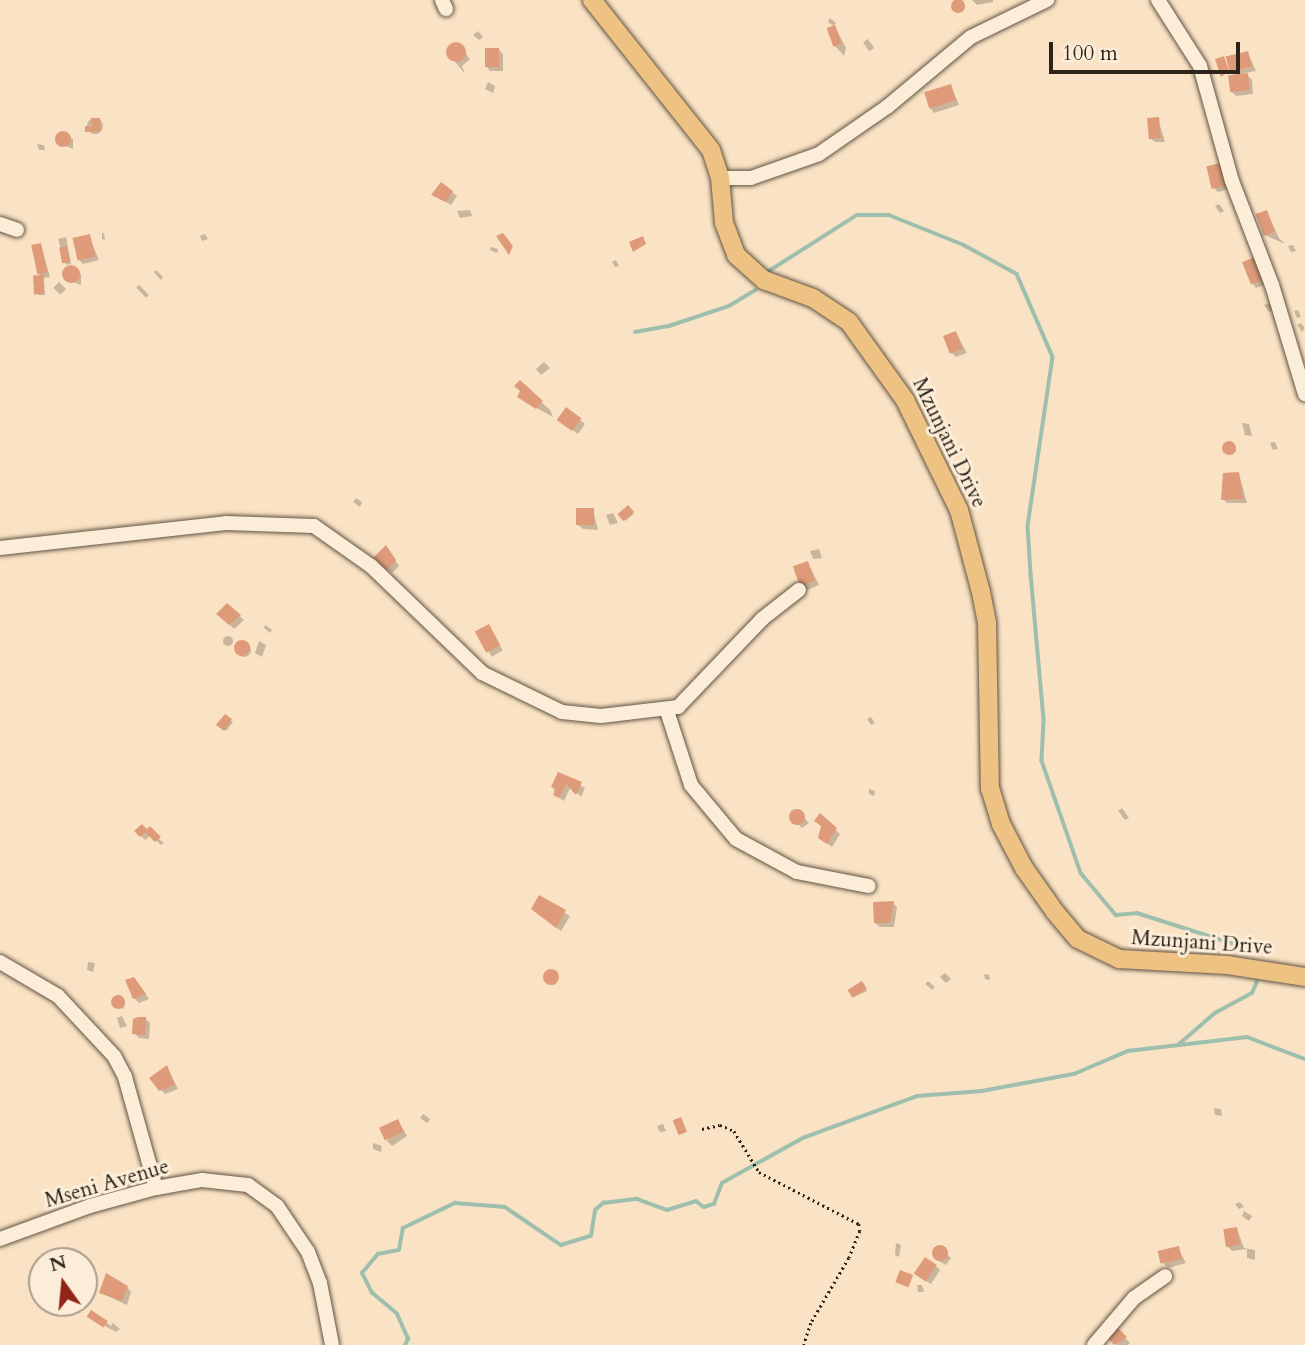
<!DOCTYPE html>
<html>
<head>
<meta charset="utf-8">
<style>
  body { margin:0 }
  #map { position:relative; width:1305px; height:1345px; overflow:hidden; background:#fae3c4; font-family:Cardo,serif }
  div>[style] { position:absolute }
  .shadow>* { inset:0; background:#0003; transform-origin:0 0 }
  .round { border-radius:50% }
  .stream>* { height:3.5px; margin:-1.75px; padding:0 1.75px; transform-origin:1.75px; border-radius:1.75px; background:#9fbfae }
  .building>* { inset:0; background:#df9a79; transform-origin:0 0 }
  .path>* { height:2.5px; margin-top:-1.25px; transform-origin:0; background:repeating-linear-gradient(90deg,#2e2318 0 2px,transparent 0 5.5px) }
  .roads { filter:drop-shadow(0 0 2px #615343) drop-shadow(0 0 2px #615343) }
  .minor>* { height:14px; margin:-7px; padding:0 7px; transform-origin:7px; border-radius:7px; background:#fcedd9 }
  .major>* { height:18px; margin:-9px; padding:0 9px; transform-origin:9px; border-radius:9px; background:#edc282 }
  span { translate:-50% -50%; white-space:nowrap; text-align:center; line-height:1.15; -webkit-text-stroke:6px #fcedd9; paint-order:stroke }
  .street-label { font-size:21px; color:#2e2318 }
  .north { position:absolute; left:28px; top:1247px; width:70px; height:70px; box-sizing:border-box; background:#fcedd9; border:2px solid #aa9c8c; border-radius:50%; rotate:345deg; font-size:19px; font-weight:700; line-height:28px; text-align:center; color:#2e2318 }
  .north::after { content:''; display:block; margin:auto; width:24px; height:32px; background:#8f2418; clip-path:polygon(50% 0,100% 100%,50% 72%,0 100%) }
  .scale { position:absolute; left:1049px; top:42px; width:191px; height:32px; box-sizing:border-box; border:4px solid #2e2318; border-top:0; padding-left:9px; font-size:21px; line-height:24px; white-space:nowrap; color:#2e2318; -webkit-text-stroke:5px #fcedd9; paint-order:stroke }
</style>
</head>
<body>
<div id="map">
  <div class="shadow">
    <i style="clip-path:polygon(972px 0,993px 0,993px 2px,977px 5px)"></i>
    <i style="clip-path:polygon(956px 1px,965px 5px,963px 12px,953px 7px)"></i>
    <i style="clip-path:polygon(830px 18px,836px 23px,834px 26px,828px 22px)"></i>
    <i style="clip-path:polygon(835px 27px,846px 48px,844px 56px,835px 46px)"></i>
    <i style="clip-path:polygon(478px 31px,483px 37px,479px 40px,473px 35px)"></i>
    <i style="left:868px;top:39px;width:11px;height:6px;rotate:56deg"></i>
    <i style="clip-path:polygon(457px 43px,470px 59px,462px 66px,465px 74px,446px 50px)"></i>
    <i style="clip-path:polygon(499px 50px,503px 54px,503px 71px,490px 71px,486px 66px)"></i>
    <i style="clip-path:polygon(1248px 53px,1256px 71px,1245px 73px,1252px 80px,1253px 94px,1236px 96px,1231px 91px,1237px 77px,1231px 71px)"></i>
    <i style="clip-path:polygon(488px 82px,495px 86px,493px 93px,485px 89px)"></i>
    <i style="clip-path:polygon(951px 86px,959px 105px,934px 113px,930px 108px)"></i>
    <i class="round" style="left:87px;top:118px;width:16px;height:16px"></i>
    <i style="clip-path:polygon(1158px 119px,1165px 142px,1155px 142px,1150px 138px)"></i>
    <i style="clip-path:polygon(60px 134px,73px 139px,73px 149px,59px 143px)"></i>
    <i style="clip-path:polygon(37px 144px,44px 145px,45px 150px,39px 150px)"></i>
    <i style="clip-path:polygon(1220px 165px,1229px 189px,1218px 192px,1213px 187px)"></i>
    <i style="clip-path:polygon(452px 192px,457px 196px,451px 205px,433px 195px)"></i>
    <i style="clip-path:polygon(1219px 204px,1224px 211px,1220px 213px,1215px 206px)"></i>
    <i style="clip-path:polygon(457px 211px,470px 210px,472px 216px,460px 218px)"></i>
    <i style="clip-path:polygon(1267px 212px,1279px 238px,1285px 244px,1265px 235px)"></i>
    <i style="clip-path:polygon(102px 232px,104px 234px,105px 240px,102px 239px)"></i>
    <i style="clip-path:polygon(205px 234px,208px 239px,202px 241px,200px 236px)"></i>
    <i style="clip-path:polygon(89px 236px,99px 260px,83px 264px,79px 260px)"></i>
    <i style="clip-path:polygon(66px 237px,71px 264px,66px 265px,58px 239px)"></i>
    <i style="clip-path:polygon(41px 245px,50px 277px,44px 278px,45px 295px,38px 295px)"></i>
    <i style="clip-path:polygon(1293px 245px,1296px 251px,1291px 252px,1288px 246px)"></i>
    <i style="clip-path:polygon(491px 247px,498px 249px,497px 253px,490px 250px)"></i>
    <i style="clip-path:polygon(1255px 259px,1267px 284px,1256px 288px,1252px 283px)"></i>
    <i style="clip-path:polygon(616px 260px,619px 266px,615px 267px,612px 262px)"></i>
    <i style="clip-path:polygon(66px 269px,81px 274px,81px 285px,67px 280px)"></i>
    <i style="clip-path:polygon(156px 270px,163px 277px,161px 280px,154px 272px)"></i>
    <i style="left:59px;top:282px;width:10px;height:8px;rotate:45deg"></i>
    <i style="left:139px;top:285px;width:14px;height:4px;rotate:45deg"></i>
    <i style="clip-path:polygon(1269px 303px,1274px 310px,1269px 312px,1264px 305px)"></i>
    <i style="clip-path:polygon(1298px 310px,1301px 317px,1297px 318px,1294px 311px)"></i>
    <i style="clip-path:polygon(1301px 323px,1305px 328px,1302px 332px,1297px 325px)"></i>
    <i style="clip-path:polygon(956px 333px,967px 353px,956px 357px,952px 353px)"></i>
    <i style="clip-path:polygon(544px 362px,550px 368px,541px 375px,536px 369px)"></i>
    <i style="clip-path:polygon(520px 382px,550px 410px,553px 417px,524px 401px)"></i>
    <i style="clip-path:polygon(567px 409px,585px 424px,578px 434px,564px 424px)"></i>
    <i style="clip-path:polygon(1242px 423px,1249px 424px,1252px 436px,1245px 435px)"></i>
    <i style="clip-path:polygon(1275px 442px,1278px 449px,1273px 450px,1270px 443px)"></i>
    <i style="clip-path:polygon(1229px 444px,1236px 451px,1232px 455px,1225px 449px)"></i>
    <i style="clip-path:polygon(1239px 474px,1247px 503px,1227px 503px,1223px 499px)"></i>
    <i style="clip-path:polygon(356px 498px,362px 502px,360px 507px,353px 502px)"></i>
    <i style="left:628px;top:507px;width:9px;height:11px;rotate:49deg"></i>
    <i style="clip-path:polygon(593px 510px,598px 530px,583px 529px,578px 525px)"></i>
    <i style="clip-path:polygon(613px 513px,618px 523px,610px 525px,606px 515px)"></i>
    <i style="clip-path:polygon(386px 547px,399px 566px,392px 573px,380px 563px)"></i>
    <i style="clip-path:polygon(819px 549px,822px 558px,813px 559px,810px 551px)"></i>
    <i style="clip-path:polygon(808px 563px,819px 585px,807px 590px,802px 585px)"></i>
    <i style="clip-path:polygon(227px 605px,244px 620px,234px 629px,219px 614px)"></i>
    <i style="clip-path:polygon(265px 625px,272px 630px,270px 633px,264px 628px)"></i>
    <i style="left:489px;top:627px;width:27px;height:13px;rotate:59deg"></i>
    <i class="round" style="left:223px;top:636px;width:10px;height:10px"></i>
    <i style="clip-path:polygon(259px 641px,266px 645px,262px 657px,255px 653px)"></i>
    <i class="round" style="left:237px;top:643px;width:14px;height:14px"></i>
    <i style="left:225px;top:716px;width:10px;height:11px;rotate:37deg"></i>
    <i style="clip-path:polygon(871px 717px,875px 723px,871px 725px,867px 719px)"></i>
    <i style="clip-path:polygon(559px 774px,585px 788px,581px 797px,571px 786px,564px 801px,555px 795px,553px 787px)"></i>
    <i style="clip-path:polygon(869px 789px,875px 791px,874px 796px,869px 794px)"></i>
    <i style="clip-path:polygon(1122px 808px,1129px 818px,1125px 820px,1118px 811px)"></i>
    <i style="clip-path:polygon(799px 811px,809px 823px,802px 828px,791px 817px)"></i>
    <i style="clip-path:polygon(820px 815px,840px 834px,832px 847px,825px 842px)"></i>
    <i style="clip-path:polygon(142px 826px,159px 839px,164px 843px,161px 845px,151px 835px,145px 840px,137px 831px)"></i>
    <i style="clip-path:polygon(539px 897px,570px 916px,561px 931px,538px 913px)"></i>
    <i style="clip-path:polygon(893px 903px,897px 907px,894px 927px,880px 927px,875px 923px)"></i>
    <i style="clip-path:polygon(88px 962px,95px 963px,93px 972px,87px 970px)"></i>
    <i style="clip-path:polygon(547px 972px,558px 976px,555px 985px,547px 982px)"></i>
    <i style="clip-path:polygon(945px 973px,951px 979px,946px 983px,940px 977px)"></i>
    <i style="clip-path:polygon(984px 974px,989px 975px,990px 980px,985px 979px)"></i>
    <i style="left:928px;top:981px;width:9px;height:4px;rotate:41deg"></i>
    <i style="clip-path:polygon(138px 983px,149px 999px,139px 1003px,134px 998px)"></i>
    <i style="clip-path:polygon(864px 984px,867px 991px,854px 997px,853px 995px)"></i>
    <i style="clip-path:polygon(114px 998px,125px 1001px,124px 1009px,114px 1006px)"></i>
    <i style="clip-path:polygon(122px 1016px,127px 1026px,120px 1028px,117px 1018px)"></i>
    <i style="clip-path:polygon(146px 1019px,150px 1023px,149px 1039px,139px 1038px,134px 1033px)"></i>
    <i style="clip-path:polygon(167px 1067px,178px 1089px,165px 1094px,151px 1078px)"></i>
    <i style="clip-path:polygon(1214px 1108px,1221px 1109px,1222px 1116px,1215px 1115px)"></i>
    <i style="left:423px;top:1114px;width:9px;height:5px;rotate:36deg"></i>
    <i style="clip-path:polygon(398px 1121px,407px 1136px,392px 1146px,387px 1141px)"></i>
    <i style="clip-path:polygon(663px 1124px,666px 1131px,660px 1132px,657px 1126px)"></i>
    <i style="clip-path:polygon(373px 1143px,382px 1146px,381px 1152px,373px 1149px)"></i>
    <i style="clip-path:polygon(1240px 1202px,1244px 1207px,1239px 1209px,1235px 1204px)"></i>
    <i style="clip-path:polygon(1244px 1211px,1252px 1216px,1249px 1221px,1242px 1216px)"></i>
    <i style="clip-path:polygon(1237px 1229px,1244px 1248px,1255px 1250px,1255px 1260px,1247px 1258px,1247px 1249px,1232px 1251px,1228px 1247px)"></i>
    <i style="clip-path:polygon(896px 1243px,901px 1245px,899px 1257px,895px 1255px)"></i>
    <i style="clip-path:polygon(941px 1248px,951px 1258px,946px 1265px,935px 1259px)"></i>
    <i style="clip-path:polygon(1178px 1248px,1186px 1263px,1168px 1268px,1163px 1263px)"></i>
    <i style="clip-path:polygon(936px 1266px,940px 1270px,931px 1284px,921px 1278px)"></i>
    <i style="clip-path:polygon(917px 1285px,922px 1285px,924px 1292px,918px 1292px)"></i>
    <i style="clip-path:polygon(127px 1287px,131px 1292px,127px 1305px,101px 1293px)"></i>
    <i style="clip-path:polygon(91px 1312px,111px 1326px,113px 1323px,120px 1329px,116px 1332px,90px 1318px)"></i>
    <i style="clip-path:polygon(1118px 1330px,1130px 1343px,1128px 1345px,1117px 1345px,1110px 1338px)"></i>
  </div>
  <div class="stream">
    <i style="left:769px;top:271px;width:104px;rotate:-32.5deg"></i>
    <i style="left:857px;top:215px;width:32px"></i>
    <i style="left:889px;top:215px;width:81px;rotate:21.8deg"></i>
    <i style="left:964px;top:245px;width:60px;rotate:28.7deg"></i>
    <i style="left:1017px;top:274px;width:90px;rotate:66.6deg"></i>
    <i style="left:1053px;top:357px;width:171px;rotate:98.4deg"></i>
    <i style="left:1028px;top:526px;width:48px;rotate:86.4deg"></i>
    <i style="left:1031px;top:574px;width:147px;rotate:84.9deg"></i>
    <i style="left:1044px;top:720px;width:41px;rotate:92.8deg"></i>
    <i style="left:1042px;top:761px;width:119px;rotate:70.8deg"></i>
    <i style="left:1081px;top:873px;width:55px;rotate:50.2deg"></i>
    <i style="left:1116px;top:915px;width:21px;rotate:-5deg"></i>
    <i style="left:1137px;top:913px;width:125px;rotate:17.7deg"></i>
    <i style="left:635px;top:332px;width:35px;rotate:-10deg"></i>
    <i style="left:669px;top:326px;width:63px;rotate:-18.4deg"></i>
    <i style="left:729px;top:306px;width:31px;rotate:-31deg"></i>
    <i style="left:1178px;top:1045px;width:49px;rotate:-40.9deg"></i>
    <i style="left:1215px;top:1013px;width:42px;rotate:-28.4deg"></i>
    <i style="left:1252px;top:993px;width:12px;rotate:-66deg"></i>
    <i style="left:405px;top:1345px;width:7px;rotate:-63deg"></i>
    <i style="left:408px;top:1339px;width:27px;rotate:-114deg"></i>
    <i style="left:397px;top:1314px;width:33px;rotate:-140deg"></i>
    <i style="left:372px;top:1293px;width:22px;rotate:-117deg"></i>
    <i style="left:362px;top:1273px;width:25px;rotate:-50deg"></i>
    <i style="left:378px;top:1254px;width:21px;rotate:-11deg"></i>
    <i style="left:399px;top:1250px;width:22px;rotate:-80deg"></i>
    <i style="left:403px;top:1228px;width:58px;rotate:-25.7deg"></i>
    <i style="left:455px;top:1203px;width:50px;rotate:4.6deg"></i>
    <i style="left:505px;top:1207px;width:68px;rotate:34.2deg"></i>
    <i style="left:561px;top:1245px;width:31px;rotate:-17deg"></i>
    <i style="left:591px;top:1236px;width:26px;rotate:-81deg"></i>
    <i style="left:595px;top:1210px;width:11px;rotate:-41deg"></i>
    <i style="left:603px;top:1203px;width:34px;rotate:-7deg"></i>
    <i style="left:637px;top:1199px;width:32px;rotate:20deg"></i>
    <i style="left:667px;top:1210px;width:30px;rotate:-17deg"></i>
    <i style="left:696px;top:1201px;width:10px;rotate:37deg"></i>
    <i style="left:704px;top:1207px;width:10px;rotate:-17deg"></i>
    <i style="left:714px;top:1204px;width:22px;rotate:-69deg"></i>
    <i style="left:722px;top:1183px;width:93px;rotate:-29.1deg"></i>
    <i style="left:803px;top:1138px;width:121px;rotate:-20.2deg"></i>
    <i style="left:917px;top:1096px;width:65px;rotate:-4.4deg"></i>
    <i style="left:982px;top:1091px;width:94px;rotate:-10.5deg"></i>
    <i style="left:1074px;top:1074px;width:59px;rotate:-23.1deg"></i>
    <i style="left:1128px;top:1051px;width:120px;rotate:-6.7deg"></i>
    <i style="left:1247px;top:1037px;width:62px;rotate:20.8deg"></i>
  </div>
  <div class="building">
    <i class="round" style="left:951px;top:-1px;width:14px;height:14px"></i>
    <i style="left:835px;top:25px;width:20px;height:9px;rotate:70deg"></i>
    <i class="round" style="left:446px;top:42px;width:20px;height:20px"></i>
    <i style="left:485px;top:48px;width:14px;height:19px"></i>
    <i style="left:1248px;top:51px;width:16px;height:23px;rotate:76deg"></i>
    <i style="clip-path:polygon(1224px 56px,1229px 71px,1221px 77px,1215px 59px)"></i>
    <i style="left:1248px;top:73px;width:17px;height:20px;rotate:83deg"></i>
    <i style="left:951px;top:84px;width:17px;height:28px;rotate:73deg"></i>
    <i style="left:1159px;top:117px;width:21px;height:12px;rotate:85deg"></i>
    <i style="clip-path:polygon(91px 118px,100px 118px,101px 131px,85px 132px,85px 126px,92px 127px)"></i>
    <i class="round" style="left:55px;top:131px;width:16px;height:16px"></i>
    <i style="left:1221px;top:163px;width:23px;height:15px;rotate:77deg"></i>
    <i style="clip-path:polygon(441px 182px,453px 191px,446px 202px,431px 195px)"></i>
    <i style="left:1267px;top:210px;width:23px;height:12px;rotate:70deg"></i>
    <i style="clip-path:polygon(503px 233px,513px 246px,509px 255px,496px 236px)"></i>
    <i style="left:90px;top:234px;width:23px;height:18px;rotate:77deg"></i>
    <i style="clip-path:polygon(643px 236px,646px 244px,633px 252px,629px 242px)"></i>
    <i style="left:41px;top:243px;width:30px;height:10px;rotate:78deg"></i>
    <i style="left:67px;top:246px;width:16px;height:8px;rotate:79deg"></i>
    <i style="left:1255px;top:257px;width:24px;height:14px;rotate:68deg"></i>
    <i class="round" style="left:62px;top:265px;width:18px;height:18px"></i>
    <i style="left:43px;top:275px;width:19px;height:10px;rotate:87deg"></i>
    <i style="left:956px;top:331px;width:19px;height:14px;rotate:69deg"></i>
    <i style="clip-path:polygon(520px 380px,543px 401px,536px 409px,517px 397px,520px 391px,514px 386px)"></i>
    <i style="left:566px;top:407px;width:19px;height:16px;rotate:36deg"></i>
    <i class="round" style="left:1222px;top:441px;width:14px;height:14px"></i>
    <i style="clip-path:polygon(1239px 472px,1243px 499px,1221px 500px,1223px 473px)"></i>
    <i style="left:628px;top:505px;width:9px;height:14px;rotate:49deg"></i>
    <i style="left:576px;top:508px;width:18px;height:17px"></i>
    <i style="clip-path:polygon(386px 545px,396px 560px,387px 570px,373px 558px)"></i>
    <i style="left:808px;top:561px;width:21px;height:16px;rotate:71deg"></i>
    <i style="clip-path:polygon(227px 603px,241px 615px,229px 625px,216px 614px)"></i>
    <i style="left:489px;top:624px;width:24px;height:16px;rotate:62deg"></i>
    <i class="round" style="left:234px;top:640px;width:16px;height:16px"></i>
    <i style="clip-path:polygon(225px 714px,232px 719px,224px 731px,216px 725px)"></i>
    <i style="clip-path:polygon(558px 772px,582px 782px,576px 795px,566px 784px,559px 798px,553px 795px,556px 789px,551px 787px)"></i>
    <i class="round" style="left:789px;top:809px;width:16px;height:16px"></i>
    <i style="clip-path:polygon(820px 813px,837px 828px,827px 844px,818px 838px,821px 826px,814px 821px)"></i>
    <i style="clip-path:polygon(142px 824px,147px 829px,150px 826px,161px 837px,155px 842px,145px 832px,140px 837px,134px 831px)"></i>
    <i style="clip-path:polygon(539px 895px,566px 910px,556px 928px,531px 909px)"></i>
    <i style="clip-path:polygon(894px 901px,890px 923px,874px 923px,873px 902px)"></i>
    <i class="round" style="left:543px;top:969px;width:16px;height:16px"></i>
    <i style="clip-path:polygon(134px 977px,146px 994px,133px 999px,125px 980px)"></i>
    <i style="left:862px;top:981px;width:9px;height:17px;rotate:58deg"></i>
    <i class="round" style="left:111px;top:995px;width:14px;height:14px"></i>
    <i style="clip-path:polygon(138px 1017px,146px 1017px,145px 1035px,132px 1034px,133px 1019px)"></i>
    <i style="clip-path:polygon(167px 1065px,175px 1085px,159px 1091px,149px 1078px)"></i>
    <i style="left:681px;top:1117px;width:16px;height:9px;rotate:68deg"></i>
    <i style="left:398px;top:1119px;width:14px;height:21px;rotate:65deg"></i>
    <i style="left:1237px;top:1227px;width:18px;height:14px;rotate:81deg"></i>
    <i class="round" style="left:932px;top:1245px;width:16px;height:16px"></i>
    <i style="left:1179px;top:1246px;width:13px;height:22px;rotate:77deg"></i>
    <i style="left:925px;top:1257px;width:14px;height:20px;rotate:34deg"></i>
    <i style="left:900px;top:1270px;width:14px;height:13px;rotate:21deg"></i>
    <i style="clip-path:polygon(106px 1273px,128px 1286px,122px 1301px,99px 1293px)"></i>
    <i style="left:91px;top:1310px;width:20px;height:8px;rotate:33deg"></i>
    <i style="clip-path:polygon(1118px 1328px,1127px 1337px,1114px 1345px,1108px 1338px)"></i>
  </div>
  <div class="path">
    <i style="left:702px;top:1129px;width:18px;rotate:-13deg"></i>
    <i style="left:720px;top:1125px;width:15px;rotate:23deg"></i>
    <i style="left:734px;top:1131px;width:48px;rotate:58.6deg"></i>
    <i style="left:759px;top:1172px;width:113px;rotate:27.5deg"></i>
    <i style="left:859px;top:1224px;width:7px;rotate:82deg"></i>
    <i style="left:860px;top:1231px;width:29px;rotate:112deg"></i>
    <i style="left:849px;top:1258px;width:75px;rotate:120.3deg"></i>
    <i style="left:811px;top:1323px;width:23px;rotate:108deg"></i>
  </div>
  <div class="roads">
    <div class="minor">
      <i style="left:442px;top:0;width:10px;rotate:66deg"></i>
      <i style="left:1158px;top:0;width:78px;rotate:57.5deg"></i>
      <i style="left:1200px;top:66px;width:119px;rotate:74.5deg"></i>
      <i style="left:1232px;top:181px;width:111px;rotate:69deg"></i>
      <i style="left:1272px;top:285px;width:114px;rotate:73.2deg"></i>
      <i style="left:720px;top:178px;width:31px"></i>
      <i style="left:751px;top:178px;width:72px;rotate:-19.4deg"></i>
      <i style="left:819px;top:154px;width:83px;rotate:-34.7deg"></i>
      <i style="left:887px;top:107px;width:109px;rotate:-39.8deg"></i>
      <i style="left:971px;top:37px;width:85px;rotate:-26deg"></i>
      <i style="left:0;top:224px;width:18px;rotate:19deg"></i>
      <i style="left:0;top:548px;width:227px;rotate:-6.3deg"></i>
      <i style="left:226px;top:523px;width:88px;rotate:2deg"></i>
      <i style="left:314px;top:526px;width:70px;rotate:35.1deg"></i>
      <i style="left:371px;top:566px;width:154px;rotate:43.9deg"></i>
      <i style="left:482px;top:673px;width:89px;rotate:26deg"></i>
      <i style="left:562px;top:712px;width:39px;rotate:6deg"></i>
      <i style="left:601px;top:716px;width:78px;rotate:-6.7deg"></i>
      <i style="left:678px;top:707px;width:122px;rotate:-46.3deg"></i>
      <i style="left:762px;top:619px;width:47px;rotate:-38.1deg"></i>
      <i style="left:667px;top:711px;width:78px;rotate:72deg"></i>
      <i style="left:691px;top:785px;width:70px;rotate:50.2deg"></i>
      <i style="left:736px;top:839px;width:69px;rotate:28.4deg"></i>
      <i style="left:797px;top:872px;width:73px;rotate:11deg"></i>
      <i style="left:0;top:962px;width:67px;rotate:30.4deg"></i>
      <i style="left:58px;top:996px;width:82px;rotate:47deg"></i>
      <i style="left:114px;top:1056px;width:24px;rotate:62deg"></i>
      <i style="left:125px;top:1077px;width:115px;rotate:74.4deg"></i>
      <i style="left:0;top:1239px;width:96px;rotate:-20.1deg"></i>
      <i style="left:90px;top:1206px;width:68px;rotate:-15.3deg"></i>
      <i style="left:156px;top:1188px;width:47px;rotate:-9.9deg"></i>
      <i style="left:202px;top:1180px;width:46px;rotate:6.2deg"></i>
      <i style="left:248px;top:1185px;width:36px;rotate:36deg"></i>
      <i style="left:277px;top:1206px;width:55px;rotate:56deg"></i>
      <i style="left:308px;top:1252px;width:33px;rotate:69deg"></i>
      <i style="left:320px;top:1283px;width:63px;rotate:79deg"></i>
      <i style="left:1094px;top:1345px;width:62px;rotate:-49.6deg"></i>
      <i style="left:1134px;top:1298px;width:38px;rotate:-35deg"></i>
    </div>
    <div class="major">
      <i style="left:592px;top:0;width:191px;rotate:51.6deg"></i>
      <i style="left:711px;top:150px;width:29px;rotate:72deg"></i>
      <i style="left:720px;top:178px;width:45px;rotate:84.9deg"></i>
      <i style="left:724px;top:223px;width:34px;rotate:69deg"></i>
      <i style="left:736px;top:255px;width:38px;rotate:42deg"></i>
      <i style="left:764px;top:280px;width:52px;rotate:20.2deg"></i>
      <i style="left:813px;top:298px;width:43px;rotate:33.7deg"></i>
      <i style="left:849px;top:322px;width:96px;rotate:54.3deg"></i>
      <i style="left:905px;top:400px;width:123px;rotate:63.9deg"></i>
      <i style="left:959px;top:510px;width:85px;rotate:75deg"></i>
      <i style="left:981px;top:592px;width:31px;rotate:79deg"></i>
      <i style="left:987px;top:622px;width:166px;rotate:89deg"></i>
      <i style="left:990px;top:788px;width:38px;rotate:73deg"></i>
      <i style="left:1001px;top:824px;width:50px;rotate:62.4deg"></i>
      <i style="left:1024px;top:868px;width:54px;rotate:54.8deg"></i>
      <i style="left:1055px;top:912px;width:35px;rotate:50deg"></i>
      <i style="left:1078px;top:939px;width:46px;rotate:26deg"></i>
      <i style="left:1119px;top:959px;width:108px;rotate:3.2deg"></i>
      <i style="left:1227px;top:965px;width:79px;rotate:8.7deg"></i>
    </div>
  </div>
  <div class="street-label">
    <span style="left:949px;top:443px;rotate:64deg">Mzunjani Drive</span>
    <span style="left:1202px;top:943px;rotate:4deg">Mzunjani Drive</span>
    <span style="left:107px;top:1184px;rotate:-16deg">Mseni Avenue</span>
  </div>
  <div class="north">N</div>
  <div class="scale">100 m</div>
</div>
</body>
</html>
